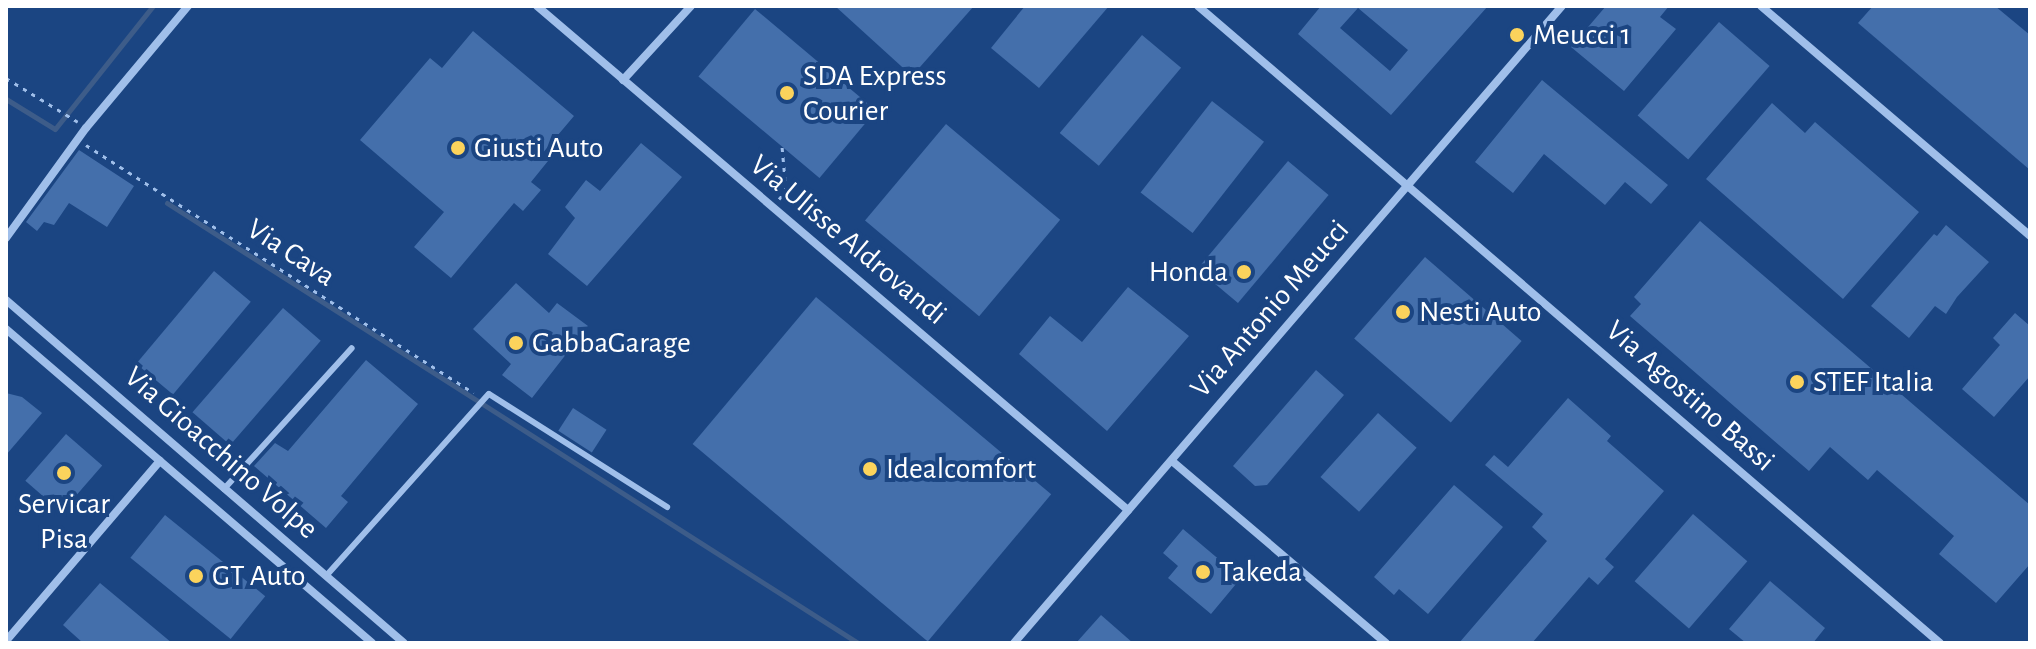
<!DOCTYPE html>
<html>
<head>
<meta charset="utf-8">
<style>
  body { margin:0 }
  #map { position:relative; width:2036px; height:649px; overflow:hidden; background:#1b4582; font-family:"Alegreya Sans",sans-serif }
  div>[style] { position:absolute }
  .stream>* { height:5px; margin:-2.5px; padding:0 2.5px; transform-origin:2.5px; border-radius:2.5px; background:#3d5c89 }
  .building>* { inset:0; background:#446fab; transform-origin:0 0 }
  .path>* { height:3px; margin-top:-1.5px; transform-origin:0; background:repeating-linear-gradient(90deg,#a0bfea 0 4px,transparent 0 10px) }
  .lane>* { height:6px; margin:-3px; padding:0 3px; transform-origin:3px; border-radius:3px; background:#a0bfea }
  .street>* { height:8px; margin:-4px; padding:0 4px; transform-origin:4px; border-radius:4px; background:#a0bfea }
  .dots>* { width:22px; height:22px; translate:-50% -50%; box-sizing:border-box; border:4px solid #1b4582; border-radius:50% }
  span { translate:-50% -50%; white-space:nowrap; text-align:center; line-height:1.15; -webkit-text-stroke:8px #1b4582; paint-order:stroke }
  .poi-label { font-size:30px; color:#fff }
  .left { translate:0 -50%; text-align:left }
  .right { translate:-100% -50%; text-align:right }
  .street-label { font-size:30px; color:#fff }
  .frame { position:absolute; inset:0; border:8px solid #fff; pointer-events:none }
</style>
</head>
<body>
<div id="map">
  <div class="stream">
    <i style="left:6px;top:99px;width:57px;rotate:31.5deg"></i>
    <i style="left:55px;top:129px;width:157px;rotate:-51.5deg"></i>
    <i style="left:167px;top:203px;width:819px;rotate:32.49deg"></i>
  </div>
  <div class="building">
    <i style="clip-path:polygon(835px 6px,974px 6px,912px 76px)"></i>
    <i style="clip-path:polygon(1025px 6px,1109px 6px,1039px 88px,991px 48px)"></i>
    <i style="clip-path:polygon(evenodd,1321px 6px,1488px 6px,1391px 115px,1298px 34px,1321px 6px,1358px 8px,1408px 50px,1390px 71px,1340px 28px,1358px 8px)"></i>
    <i style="clip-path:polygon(1606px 6px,1669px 6px,1660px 17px,1676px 29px,1624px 91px,1571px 47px)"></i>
    <i style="clip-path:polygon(1873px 6px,1995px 6px,2030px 35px,2030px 170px,1858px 23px)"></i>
    <i style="left:755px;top:9px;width:158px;height:88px;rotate:40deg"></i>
    <i style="left:1719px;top:22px;width:67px;height:124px;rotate:41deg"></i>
    <i style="clip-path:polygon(473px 31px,574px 116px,541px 155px,548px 161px,531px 182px,541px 190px,523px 211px,514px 203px,451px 278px,414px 247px,444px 212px,360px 140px,430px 58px,442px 68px)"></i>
    <i style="left:1142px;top:35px;width:51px;height:128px;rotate:40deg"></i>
    <i style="clip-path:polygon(1542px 80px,1668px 185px,1651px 204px,1625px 182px,1605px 205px,1544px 154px,1513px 193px,1475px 162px)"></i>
    <i style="left:1212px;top:101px;width:66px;height:116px;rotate:38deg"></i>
    <i style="clip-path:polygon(1772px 103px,1805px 133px,1815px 122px,1919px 212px,1843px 299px,1706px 179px)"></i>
    <i style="left:946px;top:124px;width:149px;height:126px;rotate:40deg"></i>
    <i style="clip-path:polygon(641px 143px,682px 177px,587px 286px,548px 254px,575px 218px,565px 207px,586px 180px,600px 191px)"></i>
    <i style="clip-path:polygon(79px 150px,134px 186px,107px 227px,69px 203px,54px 225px,44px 222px,37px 231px,26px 222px)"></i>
    <i style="left:1288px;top:161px;width:53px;height:141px;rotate:40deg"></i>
    <i style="clip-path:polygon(1700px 221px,2030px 505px,2030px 564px,1996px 603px,1939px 554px,1954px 536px,1877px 470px,1868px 480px,1830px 447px,1809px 471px,1630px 316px,1641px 304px,1634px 297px)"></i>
    <i style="clip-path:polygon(1946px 225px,1989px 262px,1957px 297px,1946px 314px,1935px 306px,1909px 338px,1871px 306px,1934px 234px,1937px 236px)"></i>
    <i style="left:1425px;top:257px;width:128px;height:108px;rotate:41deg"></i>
    <i style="left:214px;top:271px;width:48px;height:121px;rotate:40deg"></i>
    <i style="clip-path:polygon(516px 283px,549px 313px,557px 303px,588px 326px,532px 398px,502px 375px,511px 364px,473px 329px)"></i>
    <i style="clip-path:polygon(1128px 287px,1189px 336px,1107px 431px,1019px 354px,1050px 316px,1082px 342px)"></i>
    <i style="left:816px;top:297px;width:307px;height:192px;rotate:40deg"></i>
    <i style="left:283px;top:308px;width:50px;height:138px;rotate:41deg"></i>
    <i style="clip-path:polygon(2015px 313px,2030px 326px,2030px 376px,1994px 417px,1962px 389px,2000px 345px,1993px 338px)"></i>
    <i style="clip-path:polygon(366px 360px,418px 404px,341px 496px,348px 502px,326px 528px,254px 466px,275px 443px,288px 451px)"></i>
    <i style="clip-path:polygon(1316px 370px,1344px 395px,1267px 485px,1255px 486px,1233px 466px)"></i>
    <i style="clip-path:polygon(6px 393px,22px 397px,42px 413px,6px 455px)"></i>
    <i style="clip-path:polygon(1568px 398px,1611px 436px,1607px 441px,1664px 491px,1605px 559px,1614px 567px,1598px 585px,1589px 577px,1532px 643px,1459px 643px,1547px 541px,1532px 527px,1543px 514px,1485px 465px,1494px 455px,1508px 467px)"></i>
    <i style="left:573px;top:408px;width:40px;height:27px;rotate:33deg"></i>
    <i style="left:1378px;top:413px;width:52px;height:86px;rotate:42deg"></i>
    <i style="left:66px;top:434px;width:48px;height:62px;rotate:41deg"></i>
    <i style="clip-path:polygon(1454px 485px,1503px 527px,1428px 614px,1399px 589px,1394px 595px,1374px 577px)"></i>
    <i style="left:1693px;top:514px;width:72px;height:89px;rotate:41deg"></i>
    <i style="left:165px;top:515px;width:129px;height:55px;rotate:39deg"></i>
    <i style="clip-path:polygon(1183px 529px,1241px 578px,1211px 614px,1168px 578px,1178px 566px,1163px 553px)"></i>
    <i style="clip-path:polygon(1770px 581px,1825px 628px,1813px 643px,1746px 643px,1729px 629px)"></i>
    <i style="clip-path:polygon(100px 583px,172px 643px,83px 643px,63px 625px)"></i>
    <i style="clip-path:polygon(1101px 615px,1133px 643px,1076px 643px)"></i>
  </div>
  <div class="path">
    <i style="left:6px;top:78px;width:84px;rotate:31.4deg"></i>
    <i style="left:86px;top:145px;width:460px;rotate:32.6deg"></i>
    <i style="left:779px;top:199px;width:11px;rotate:-49deg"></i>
    <i style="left:786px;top:191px;width:45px;rotate:-95.1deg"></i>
  </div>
  <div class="lane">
    <i style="left:224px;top:489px;width:190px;rotate:-47.8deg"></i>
    <i style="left:326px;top:576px;width:244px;rotate:-48.2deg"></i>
    <i style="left:489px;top:394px;width:211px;rotate:32.4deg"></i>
  </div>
  <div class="street">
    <i style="left:537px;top:6px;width:777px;rotate:40.46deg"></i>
    <i style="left:1198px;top:6px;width:978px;rotate:40.65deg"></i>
    <i style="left:1761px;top:6px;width:354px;rotate:40.5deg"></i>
    <i style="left:623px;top:80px;width:100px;rotate:-47.4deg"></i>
    <i style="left:6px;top:238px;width:136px;rotate:-54deg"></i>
    <i style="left:86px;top:128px;width:159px;rotate:-50.1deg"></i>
    <i style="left:6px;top:300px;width:525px;rotate:40.76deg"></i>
    <i style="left:6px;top:329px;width:482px;rotate:40.6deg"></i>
    <i style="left:1172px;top:461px;width:281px;rotate:40.4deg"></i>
    <i style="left:6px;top:641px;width:237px;rotate:-49.5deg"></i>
    <i style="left:1014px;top:643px;width:840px;rotate:-49.3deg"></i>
  </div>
  <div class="dots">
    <i style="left:1517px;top:35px;background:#fbd35c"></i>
    <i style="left:787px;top:93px;background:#fbd35c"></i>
    <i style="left:458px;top:148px;background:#fbd35c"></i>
    <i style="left:1244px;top:272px;background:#fbd35c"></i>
    <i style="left:1403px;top:312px;background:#fbd35c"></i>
    <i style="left:516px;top:343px;background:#fbd35c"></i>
    <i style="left:1797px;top:382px;background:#fbd35c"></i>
    <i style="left:870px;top:469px;background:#fbd35c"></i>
    <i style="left:64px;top:473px;background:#fbd35c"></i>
    <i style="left:1203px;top:572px;background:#fbd35c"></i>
    <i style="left:196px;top:576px;background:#fbd35c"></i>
  </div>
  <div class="poi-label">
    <span class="left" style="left:1533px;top:35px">Meucci 1</span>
    <span class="left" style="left:803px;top:93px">SDA Express<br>Courier</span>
    <span class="left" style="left:474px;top:148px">Giusti Auto</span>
    <span class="right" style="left:1228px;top:272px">Honda</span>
    <span class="left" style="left:1419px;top:312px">Nesti Auto</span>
    <span class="left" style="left:532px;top:343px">GabbaGarage</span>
    <span class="left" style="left:1813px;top:382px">STEF Italia</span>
    <span class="left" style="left:886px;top:469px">Idealcomfort</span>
    <span style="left:64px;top:521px">Servicar<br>Pisa</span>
    <span class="left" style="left:1219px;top:572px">Takeda</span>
    <span class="left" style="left:212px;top:576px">GT Auto</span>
  </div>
  <div class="street-label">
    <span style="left:848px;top:240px;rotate:40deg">Via Ulisse Aldrovandi</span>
    <span style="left:291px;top:253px;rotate:33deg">Via Cava</span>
    <span style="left:1270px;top:309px;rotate:-49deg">Via Antonio Meucci</span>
    <span style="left:1690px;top:396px;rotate:41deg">Via Agostino Bassi</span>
    <span style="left:221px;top:453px;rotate:41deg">Via Gioacchino Volpe</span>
  </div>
  <div class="frame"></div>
</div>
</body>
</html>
